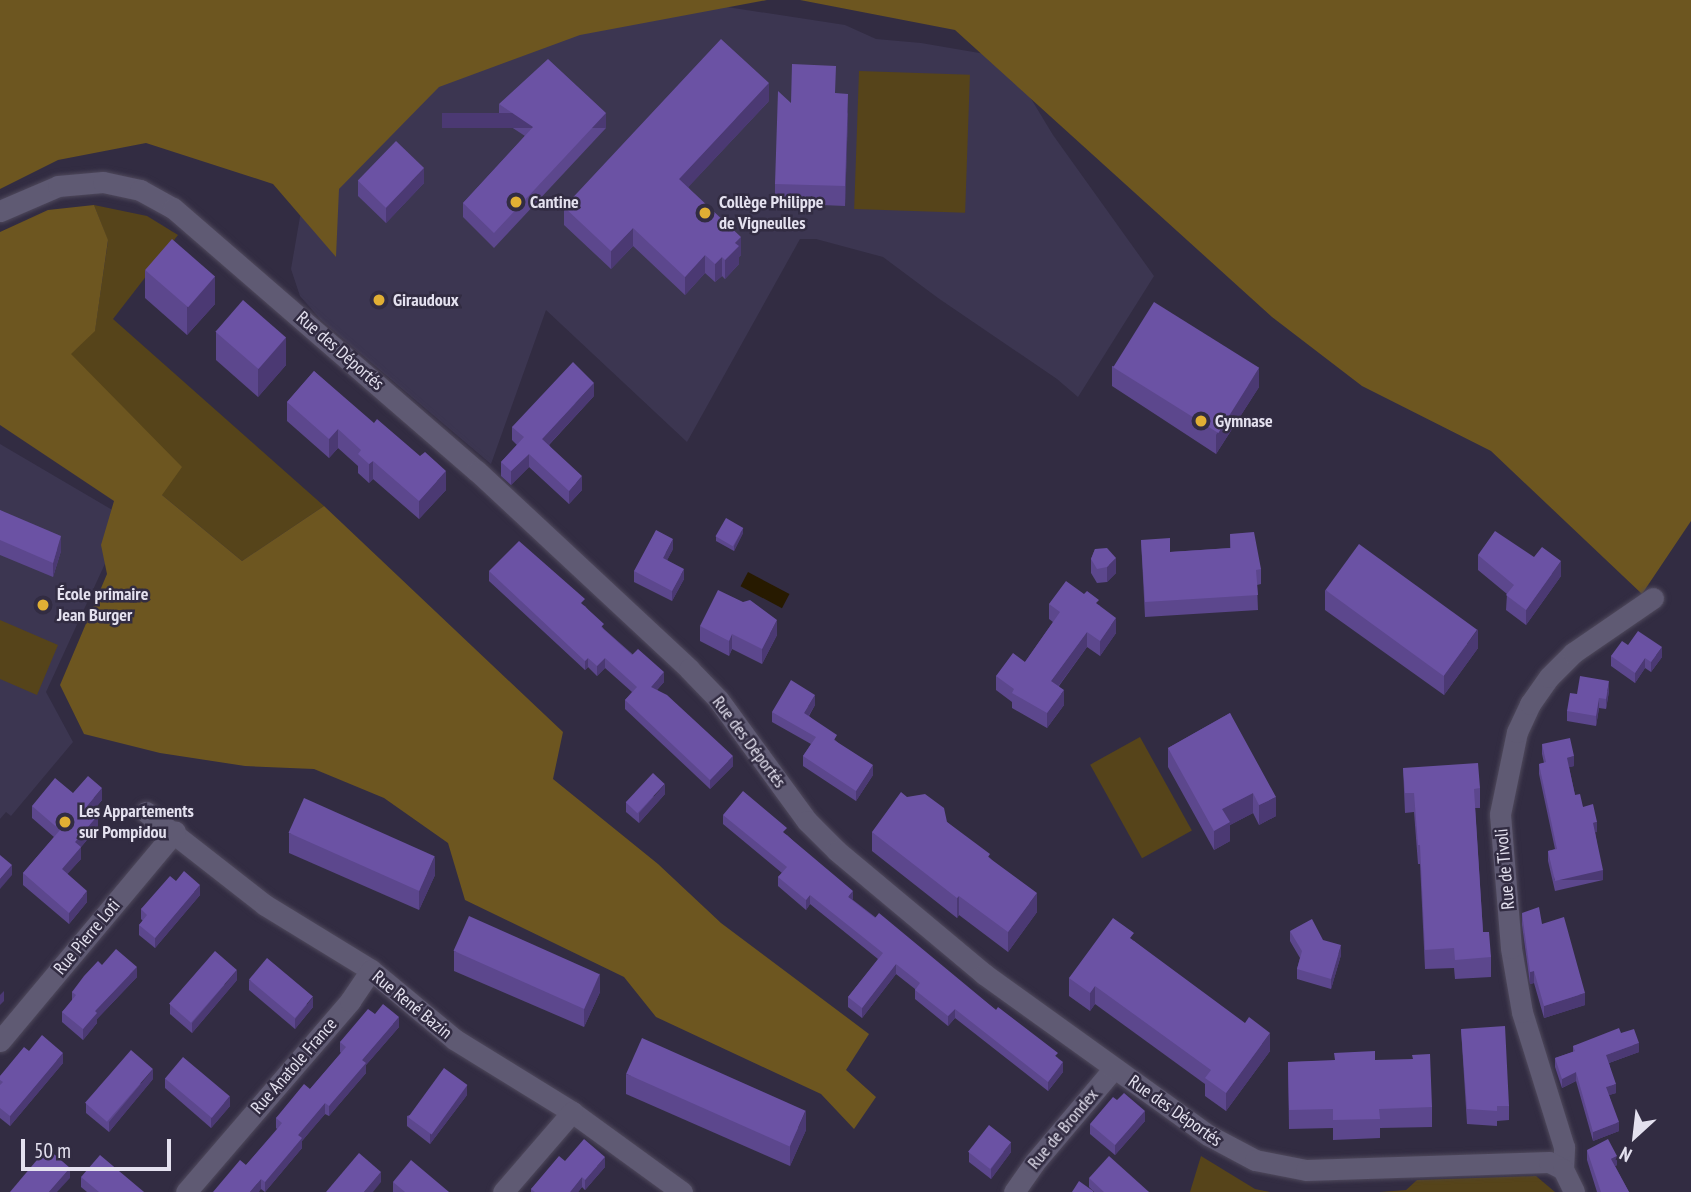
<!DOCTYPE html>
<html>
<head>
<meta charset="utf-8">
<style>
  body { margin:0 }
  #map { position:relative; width:1691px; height:1192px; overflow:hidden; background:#322c42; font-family:"PT Sans Narrow",sans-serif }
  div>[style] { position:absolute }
  .built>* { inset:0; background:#3c3651 }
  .green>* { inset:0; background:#56441a; transform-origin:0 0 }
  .forest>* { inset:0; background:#6d5620 }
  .water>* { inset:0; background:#271a00; transform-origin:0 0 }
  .roads { filter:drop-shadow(0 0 2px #4f495c) drop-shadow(0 0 2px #4f495c) }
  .minor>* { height:21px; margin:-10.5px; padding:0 10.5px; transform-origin:10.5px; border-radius:10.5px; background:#5f5a73 }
  .tertiary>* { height:21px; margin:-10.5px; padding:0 10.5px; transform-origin:10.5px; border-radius:10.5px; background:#5f5a73 }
  .wall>* { inset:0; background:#5c478d }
  .shaded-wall>* { inset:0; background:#4b3973; transform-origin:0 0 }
  .building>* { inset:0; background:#6b52a4; transform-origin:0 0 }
  .dots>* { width:19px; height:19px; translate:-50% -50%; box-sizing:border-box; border:4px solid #322c42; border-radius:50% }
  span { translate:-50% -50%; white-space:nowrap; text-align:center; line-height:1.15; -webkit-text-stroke:5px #322c42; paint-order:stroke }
  .poi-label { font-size:18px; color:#e4e1ef; font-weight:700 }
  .left { translate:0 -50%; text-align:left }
  .street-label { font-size:18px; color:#e4e1ef }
  .north { position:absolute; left:1600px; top:1101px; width:70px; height:70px; -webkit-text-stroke:5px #322c42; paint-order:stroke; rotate:207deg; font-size:19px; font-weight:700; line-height:28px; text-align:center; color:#e4e1ef }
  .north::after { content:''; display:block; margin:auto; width:24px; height:32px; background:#e4e1ef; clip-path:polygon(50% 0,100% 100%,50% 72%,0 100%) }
  .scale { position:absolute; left:21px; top:1139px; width:150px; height:32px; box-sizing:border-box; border:4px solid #e4e1ef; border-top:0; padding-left:9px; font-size:21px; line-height:24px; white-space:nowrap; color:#e4e1ef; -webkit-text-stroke:5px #322c42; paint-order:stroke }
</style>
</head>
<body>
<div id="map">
  <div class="built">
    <i style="clip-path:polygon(714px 5px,845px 25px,876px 39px,921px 43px,991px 55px,1013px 69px,1053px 135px,1154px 276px,1078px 397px,1057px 379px,938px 298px,883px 257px,816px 239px,800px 239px,687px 442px,546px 310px,491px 464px,321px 320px,300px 296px,291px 269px,305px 188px,422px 66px)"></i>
    <i style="clip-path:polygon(0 444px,126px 518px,46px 692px,73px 742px,11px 816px,6px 812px,0 819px)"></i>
  </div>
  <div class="green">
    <i style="left:859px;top:71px;width:111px;height:138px;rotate:2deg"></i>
    <i style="clip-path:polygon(94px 205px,147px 216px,178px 235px,113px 319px,324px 506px,242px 561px,162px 495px,70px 354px,95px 330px,108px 241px)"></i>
    <i style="clip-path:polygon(0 620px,58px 645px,37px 695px,0 679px)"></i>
    <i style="left:1140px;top:737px;width:107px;height:57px;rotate:61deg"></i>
    <i style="clip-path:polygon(1201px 1156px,1255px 1189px,1270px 1192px,1190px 1192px)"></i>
    <i style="clip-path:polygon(1536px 1176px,1555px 1192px,1380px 1192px,1406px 1190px,1417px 1180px)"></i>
  </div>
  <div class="forest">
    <i style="clip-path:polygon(0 0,767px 0,580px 35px,439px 87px,339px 189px,336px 257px,273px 184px,146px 143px,58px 160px,0 189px)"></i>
    <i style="clip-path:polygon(800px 0,1691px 0,1691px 521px,1642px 594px,1491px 451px,1362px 386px,1272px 317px,955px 30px)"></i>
    <i style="clip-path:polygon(94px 205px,108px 240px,95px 331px,71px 354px,182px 467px,162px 495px,242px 561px,324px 506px,563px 732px,553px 779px,658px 864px,721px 923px,869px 1034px,846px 1070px,876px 1097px,854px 1129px,821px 1094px,656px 1017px,624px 977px,465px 900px,448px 843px,384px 798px,314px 769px,245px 766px,160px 753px,84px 734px,60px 685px,107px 574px,101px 545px,114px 501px,0 425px,0 232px,48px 210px)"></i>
  </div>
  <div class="water">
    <i style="left:748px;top:572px;width:47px;height:16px;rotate:28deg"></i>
  </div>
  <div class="roads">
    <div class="minor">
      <i style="left:146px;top:812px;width:151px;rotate:38deg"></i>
      <i style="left:265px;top:905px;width:124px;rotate:31.5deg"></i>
      <i style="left:371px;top:970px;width:108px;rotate:39.7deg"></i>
      <i style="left:454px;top:1039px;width:139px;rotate:31.7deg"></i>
      <i style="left:572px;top:1112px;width:136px;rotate:36deg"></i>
      <i style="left:0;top:1041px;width:273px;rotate:-50.1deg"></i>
      <i style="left:1563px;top:1169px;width:22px;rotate:-87deg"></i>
      <i style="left:1564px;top:1147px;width:141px;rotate:-107.3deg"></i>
      <i style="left:1522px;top:1012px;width:65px;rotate:-99.8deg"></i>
      <i style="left:1511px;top:948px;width:134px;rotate:-94.7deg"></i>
      <i style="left:1500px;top:814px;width:84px;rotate:-78.3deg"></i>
      <i style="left:1517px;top:732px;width:31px;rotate:-65deg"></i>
      <i style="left:1530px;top:704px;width:33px;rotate:-55deg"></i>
      <i style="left:1549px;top:677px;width:34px;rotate:-45deg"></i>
      <i style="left:1573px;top:653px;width:97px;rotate:-34.5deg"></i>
      <i style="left:186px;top:1192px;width:252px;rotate:-49.3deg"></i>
      <i style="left:350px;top:1001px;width:37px;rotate:-56deg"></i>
      <i style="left:503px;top:1192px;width:106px;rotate:-49.2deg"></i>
      <i style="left:1014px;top:1192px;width:35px;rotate:-55deg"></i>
      <i style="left:1034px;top:1163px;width:124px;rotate:-49.9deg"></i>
    </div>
    <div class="tertiary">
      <i style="left:0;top:211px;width:63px;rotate:-23.3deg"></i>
      <i style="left:58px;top:186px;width:45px;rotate:-5.1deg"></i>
      <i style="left:103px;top:182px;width:38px;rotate:12deg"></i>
      <i style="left:140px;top:190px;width:38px;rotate:29deg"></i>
      <i style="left:173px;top:208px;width:402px;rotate:40.9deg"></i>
      <i style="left:477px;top:471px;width:290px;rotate:43deg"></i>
      <i style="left:689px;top:669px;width:42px;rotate:46deg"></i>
      <i style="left:718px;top:699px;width:151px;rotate:53.9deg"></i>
      <i style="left:807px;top:821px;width:42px;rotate:45deg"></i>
      <i style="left:837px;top:851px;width:192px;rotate:39.9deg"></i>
      <i style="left:984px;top:974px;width:276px;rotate:35.7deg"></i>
      <i style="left:1208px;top:1135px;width:53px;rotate:28deg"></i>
      <i style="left:1255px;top:1160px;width:52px;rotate:11.1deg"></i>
      <i style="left:1306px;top:1170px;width:243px;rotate:-1.9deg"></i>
      <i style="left:1549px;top:1162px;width:16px;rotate:27deg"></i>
      <i style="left:1563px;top:1169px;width:25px;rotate:64deg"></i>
    </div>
  </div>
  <div class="wall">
    <i style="clip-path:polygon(836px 93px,848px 114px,845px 206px,775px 203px,775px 184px,791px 103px)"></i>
    <i style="clip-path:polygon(769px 101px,688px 187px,741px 255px,739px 257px,739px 264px,725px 279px,722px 276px,715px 282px,705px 273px,685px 295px,633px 246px,611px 269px,564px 225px,564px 207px)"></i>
    <i style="clip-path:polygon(499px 104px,606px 128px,494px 248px,463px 217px,463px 203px,525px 136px,499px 119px)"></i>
    <i style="clip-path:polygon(358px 181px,424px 183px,386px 223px,358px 196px)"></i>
    <i style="clip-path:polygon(145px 270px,215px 304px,187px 335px,145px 298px)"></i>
    <i style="clip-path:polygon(216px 332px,286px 365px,258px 397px,216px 360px)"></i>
    <i style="clip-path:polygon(1112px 366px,1259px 387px,1216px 454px,1112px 386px)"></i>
    <i style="clip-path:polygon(314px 371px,446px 490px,419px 519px,373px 479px,369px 483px,358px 473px,358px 466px,338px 448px,329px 458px,287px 421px,287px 402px)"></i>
    <i style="clip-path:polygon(594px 396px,549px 445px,582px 490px,569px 504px,529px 467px,511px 485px,501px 476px,501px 462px,517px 445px,512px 440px,512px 427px)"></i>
    <i style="clip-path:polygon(0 510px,61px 551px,53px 577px,0 555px)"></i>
    <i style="clip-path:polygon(743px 533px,734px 551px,716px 541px,716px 536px)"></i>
    <i style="clip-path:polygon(1230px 534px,1261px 569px,1261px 584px,1257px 585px,1258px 610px,1145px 617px,1141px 540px,1170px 552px,1230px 548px)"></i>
    <i style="clip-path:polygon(673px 549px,667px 560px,684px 579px,672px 601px,634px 582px,634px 571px)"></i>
    <i style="clip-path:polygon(1095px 549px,1116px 573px,1107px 582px,1097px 583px,1091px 573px,1091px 559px)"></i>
    <i style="clip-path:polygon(1478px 555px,1561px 576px,1526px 625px,1506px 610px,1507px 594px,1478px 570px)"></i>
    <i style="clip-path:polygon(489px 571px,585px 606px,604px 629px,664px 682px,657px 690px,733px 766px,710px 789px,625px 709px,625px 700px,632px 692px,605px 668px,597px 676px,588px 667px,585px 670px,489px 581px)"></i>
    <i style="clip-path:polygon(1325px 590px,1478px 648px,1444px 695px,1325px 610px)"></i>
    <i style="clip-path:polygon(1049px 604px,1099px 605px,1116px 633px,1100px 656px,1087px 647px,1059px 686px,1064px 705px,1047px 728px,1012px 708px,1012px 702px,996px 690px,996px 676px,1025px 662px,1053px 622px,1049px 619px)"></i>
    <i style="clip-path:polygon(700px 626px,777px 635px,762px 664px,732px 649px,729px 656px,700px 641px)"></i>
    <i style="clip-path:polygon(1628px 645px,1662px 657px,1651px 672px,1645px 668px,1635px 683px,1611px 666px,1611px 656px)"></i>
    <i style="clip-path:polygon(1609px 691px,1606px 709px,1599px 708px,1596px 726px,1567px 721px,1567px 711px,1577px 694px)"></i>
    <i style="clip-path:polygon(815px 705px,809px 716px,873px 775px,856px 801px,803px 766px,803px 756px,811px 744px,772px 722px,772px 712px)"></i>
    <i style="clip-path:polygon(1230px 713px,1276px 816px,1259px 825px,1253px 813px,1230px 825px,1230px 841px,1214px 850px,1168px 767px,1168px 748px)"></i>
    <i style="clip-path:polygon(1542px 744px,1574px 766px,1569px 767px,1575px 795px,1583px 807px,1597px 832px,1595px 832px,1603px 880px,1555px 891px,1548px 861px,1548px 851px,1555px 849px,1539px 774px,1539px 764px,1544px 763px,1542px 754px)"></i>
    <i style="clip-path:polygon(1403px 768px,1480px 788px,1480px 808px,1475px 808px,1483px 932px,1491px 957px,1491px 977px,1455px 979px,1454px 968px,1425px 969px,1420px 864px,1418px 864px,1414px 812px,1405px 813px)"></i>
    <i style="clip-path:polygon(73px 793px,102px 800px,93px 811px,98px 827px,81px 847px,81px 859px,67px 874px,87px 902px,69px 924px,23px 885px,23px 873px,54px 837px,32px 818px,32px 806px)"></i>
    <i style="clip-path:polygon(665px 794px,639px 823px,626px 812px,626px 802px)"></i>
    <i style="clip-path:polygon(723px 815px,787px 835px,853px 900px,996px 1010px,1058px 1058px,1063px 1072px,1048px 1091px,955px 1018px,948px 1026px,915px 999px,915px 989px,896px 974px,862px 1018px,848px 1007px,848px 997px,878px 959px,810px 904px,806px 910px,778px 886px,778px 877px,782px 873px,723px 824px)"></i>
    <i style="clip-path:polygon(947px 822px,990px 858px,1037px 912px,1008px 952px,959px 915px,957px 918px,872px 851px,872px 832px)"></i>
    <i style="clip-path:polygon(289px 833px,435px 875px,419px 910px,289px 853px)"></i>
    <i style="clip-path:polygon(176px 881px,200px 895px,155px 948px,139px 935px,139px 925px,143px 921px,141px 919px,141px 909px)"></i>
    <i style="clip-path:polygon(1522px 913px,1542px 924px,1585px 1005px,1544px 1018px,1534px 983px,1530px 984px,1522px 925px)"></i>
    <i style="clip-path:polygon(1290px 931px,1341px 955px,1331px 989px,1297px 979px,1297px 969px,1300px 958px,1290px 941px)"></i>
    <i style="clip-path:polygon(1134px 941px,1270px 1051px,1226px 1111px,1205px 1096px,1205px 1084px,1095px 1004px,1090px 1011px,1069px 996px,1069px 978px)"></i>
    <i style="clip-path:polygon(454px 951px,600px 992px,584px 1027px,454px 971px)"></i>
    <i style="clip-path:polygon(102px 965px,137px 977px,97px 1019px,97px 1023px,83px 1040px,62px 1022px,62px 1012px,72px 1001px,72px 992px)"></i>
    <i style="clip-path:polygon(237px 980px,192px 1033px,170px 1014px,170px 1004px)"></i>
    <i style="clip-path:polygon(249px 980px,313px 1007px,295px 1029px,249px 990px)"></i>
    <i style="clip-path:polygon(375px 1014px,399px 1027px,366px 1065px,366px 1073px,329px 1116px,325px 1114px,312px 1129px,302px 1141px,302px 1148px,265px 1192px,261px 1189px,246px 1165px,277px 1129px,276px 1128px,276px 1118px,310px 1089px,341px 1053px,340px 1052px,340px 1042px)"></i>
    <i style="clip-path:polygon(1461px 1029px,1509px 1106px,1509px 1120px,1497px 1121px,1497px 1126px,1467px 1124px)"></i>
    <i style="clip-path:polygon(1621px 1033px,1639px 1052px,1609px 1063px,1616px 1093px,1609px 1095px,1619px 1131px,1593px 1141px,1576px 1081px,1562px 1088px,1555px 1067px,1555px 1058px,1573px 1052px,1573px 1046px)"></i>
    <i style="clip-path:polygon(29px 1051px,63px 1063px,10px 1126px,0 1118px,0 1076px)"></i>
    <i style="clip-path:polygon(1375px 1060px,1432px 1107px,1432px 1127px,1380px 1128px,1380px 1138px,1333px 1140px,1333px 1128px,1289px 1129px,1288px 1062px)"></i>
    <i style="clip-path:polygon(626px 1074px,806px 1130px,790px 1166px,626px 1094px)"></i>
    <i style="clip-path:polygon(165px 1078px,230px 1106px,211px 1128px,165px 1088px)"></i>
    <i style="clip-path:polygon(153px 1079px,109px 1132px,86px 1113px,86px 1103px)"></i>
    <i style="clip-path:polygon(467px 1095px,430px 1144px,407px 1126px,407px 1116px)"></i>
    <i style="clip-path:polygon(1145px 1121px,1115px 1155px,1090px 1134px,1090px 1124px)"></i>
    <i style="clip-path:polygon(1587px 1150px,1617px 1165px,1615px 1166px,1629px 1192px,1597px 1192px,1587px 1160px)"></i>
    <i style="clip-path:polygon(969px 1152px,1011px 1152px,991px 1179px,969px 1162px)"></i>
    <i style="clip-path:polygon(565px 1161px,605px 1167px,585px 1190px,582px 1187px,578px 1192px,531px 1192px,531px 1189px)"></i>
    <i style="clip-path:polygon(81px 1177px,144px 1192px,87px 1192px,81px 1187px)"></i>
    <i style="clip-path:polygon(1089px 1178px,1149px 1192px,1094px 1192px,1089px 1187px)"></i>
    <i style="clip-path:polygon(393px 1182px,449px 1192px,393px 1192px)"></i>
  </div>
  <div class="shaded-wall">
    <i style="clip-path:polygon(769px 83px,769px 101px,679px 197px,679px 179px)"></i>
    <i style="clip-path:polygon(848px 94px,848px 114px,845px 206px,845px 186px)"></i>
    <i style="left:606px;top:113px;width:15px;height:164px;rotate:90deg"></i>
    <i style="clip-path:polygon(424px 168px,424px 183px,386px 223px,386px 208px)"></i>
    <i style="clip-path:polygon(633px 228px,633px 246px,611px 269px,611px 251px)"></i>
    <i style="clip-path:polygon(741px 237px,741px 255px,739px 257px,739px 264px,725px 279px,725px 260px,735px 243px)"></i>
    <i style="clip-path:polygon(705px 255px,705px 273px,685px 295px,685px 277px)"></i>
    <i style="clip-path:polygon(722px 257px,722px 276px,715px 282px,715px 264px)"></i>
    <i style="clip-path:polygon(215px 276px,215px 304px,187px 335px,187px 307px)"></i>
    <i style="clip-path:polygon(286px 337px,286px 365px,258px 397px,258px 368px)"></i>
    <i style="clip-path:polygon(1259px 368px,1259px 387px,1216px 454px,1216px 435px)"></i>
    <i style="clip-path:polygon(594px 383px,594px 396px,542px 452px,542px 439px)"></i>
    <i style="clip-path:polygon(338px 429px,338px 448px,329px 458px,329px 439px)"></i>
    <i style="clip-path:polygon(529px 454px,529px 467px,511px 485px,511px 471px)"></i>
    <i style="clip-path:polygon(373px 461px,373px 479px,369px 483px,369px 464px)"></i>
    <i style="clip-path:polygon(446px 471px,446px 490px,419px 519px,419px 501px)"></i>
    <i style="clip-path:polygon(582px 476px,582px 490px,569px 504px,569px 491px)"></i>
    <i style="clip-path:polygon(743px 528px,743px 533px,734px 551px,734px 546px)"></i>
    <i style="clip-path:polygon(61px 536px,61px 551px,53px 577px,53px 563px)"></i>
    <i style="clip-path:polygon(673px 539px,673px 549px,663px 568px,663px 558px)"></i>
    <i style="clip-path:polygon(1116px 558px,1116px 573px,1107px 582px,1107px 567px)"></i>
    <i style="clip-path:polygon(1561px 561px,1561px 576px,1526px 625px,1526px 610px)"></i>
    <i style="clip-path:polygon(684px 569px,684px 579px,672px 601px,672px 591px)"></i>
    <i style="clip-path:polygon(1116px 618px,1116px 633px,1100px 656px,1100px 641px)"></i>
    <i style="clip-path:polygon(777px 620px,777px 635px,762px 664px,762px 649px)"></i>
    <i style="clip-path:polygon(1478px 629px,1478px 648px,1444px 695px,1444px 675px)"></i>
    <i style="clip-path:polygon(1087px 632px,1087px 647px,1051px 696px,1051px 681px)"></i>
    <i style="clip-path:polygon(732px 634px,732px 649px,729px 656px,729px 641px)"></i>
    <i style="clip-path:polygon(1662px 647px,1662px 657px,1651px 672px,1651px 662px)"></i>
    <i style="clip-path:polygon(588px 658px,588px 667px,585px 670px,585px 661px)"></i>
    <i style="clip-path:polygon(605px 658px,605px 668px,597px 676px,597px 666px)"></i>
    <i style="clip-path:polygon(1645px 658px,1645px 668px,1635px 683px,1635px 673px)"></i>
    <i style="clip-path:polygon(664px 672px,664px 682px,651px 696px,651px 687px)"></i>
    <i style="clip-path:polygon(1609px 681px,1609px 691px,1606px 709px,1606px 699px)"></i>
    <i style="clip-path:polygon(1064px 690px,1064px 705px,1047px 728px,1047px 713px)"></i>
    <i style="clip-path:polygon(815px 695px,815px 705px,804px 723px,804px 713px)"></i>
    <i style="clip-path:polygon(1599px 698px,1599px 708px,1596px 726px,1596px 716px)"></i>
    <i style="clip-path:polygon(733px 756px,733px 766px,710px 789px,710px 780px)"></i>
    <i style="clip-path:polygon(1574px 756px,1574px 766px,1567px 768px,1567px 758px)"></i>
    <i style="clip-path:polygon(873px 765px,873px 775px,856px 801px,856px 791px)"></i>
    <i style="clip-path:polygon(665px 784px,665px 794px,639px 823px,639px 813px)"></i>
    <i style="clip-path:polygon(102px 788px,102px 800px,87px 817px,87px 806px)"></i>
    <i style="clip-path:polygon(1253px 793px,1253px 813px,1230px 825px,1230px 841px,1214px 850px,1214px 831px,1222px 809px)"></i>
    <i style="clip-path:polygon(1276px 797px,1276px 816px,1259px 825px,1259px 805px)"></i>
    <i style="clip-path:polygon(98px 815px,98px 827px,81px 847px,81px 859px,62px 880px,62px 869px,75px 842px)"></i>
    <i style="clip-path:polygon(1597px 822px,1597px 832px,1593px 833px,1593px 823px)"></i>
    <i style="clip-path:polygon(435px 856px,435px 875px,419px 910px,419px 890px)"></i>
    <i style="clip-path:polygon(12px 865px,12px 875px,0 889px,0 879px)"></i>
    <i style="left:1603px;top:870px;width:10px;height:49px;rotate:90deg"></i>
    <i style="clip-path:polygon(200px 885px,200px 895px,155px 948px,155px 938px)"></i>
    <i style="clip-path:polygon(87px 891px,87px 902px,69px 924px,69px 913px)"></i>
    <i style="clip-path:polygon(853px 891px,853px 900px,848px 897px)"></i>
    <i style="clip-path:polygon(1037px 893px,1037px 912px,1008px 952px,1008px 932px)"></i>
    <i style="clip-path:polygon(810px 895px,810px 904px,806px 910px,806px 900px)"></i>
    <i style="clip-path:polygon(959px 896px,959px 915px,957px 918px,957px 898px)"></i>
    <i style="clip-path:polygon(1341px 945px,1341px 955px,1331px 989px,1331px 979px)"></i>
    <i style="clip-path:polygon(896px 964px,896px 974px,862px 1018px,862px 1008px)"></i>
    <i style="clip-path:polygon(137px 967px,137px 977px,97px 1019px,97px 1023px,83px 1040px,83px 1029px,95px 1011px)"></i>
    <i style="clip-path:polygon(237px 970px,237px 980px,192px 1033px,192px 1023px)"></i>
    <i style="clip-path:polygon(1534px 971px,1534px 983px,1530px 984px,1530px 972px)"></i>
    <i style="clip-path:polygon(600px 973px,600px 992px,584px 1027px,584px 1007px)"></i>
    <i style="clip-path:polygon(1095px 986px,1095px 1004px,1090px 1011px,1090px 993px)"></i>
    <i style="clip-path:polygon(4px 991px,4px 1001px,0 1005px,0 995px)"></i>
    <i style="clip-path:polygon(1585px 993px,1585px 1005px,1544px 1018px,1544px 1006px)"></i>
    <i style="clip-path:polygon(313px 997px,313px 1007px,295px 1029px,295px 1019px)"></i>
    <i style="clip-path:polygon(955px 1009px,955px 1018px,948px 1026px,948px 1016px)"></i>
    <i style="clip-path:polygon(399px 1017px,399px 1027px,366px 1065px,366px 1073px,329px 1116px,329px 1106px,362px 1060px)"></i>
    <i style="clip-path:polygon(1270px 1033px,1270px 1051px,1226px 1111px,1226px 1093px)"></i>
    <i style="clip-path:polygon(1639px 1043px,1639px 1052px,1606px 1064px,1606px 1055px)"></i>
    <i style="clip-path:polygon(63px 1053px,63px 1063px,10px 1126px,10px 1116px)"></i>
    <i style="clip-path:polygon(1063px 1062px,1063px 1072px,1048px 1091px,1048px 1082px)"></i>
    <i style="clip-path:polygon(153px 1069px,153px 1079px,109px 1132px,109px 1122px)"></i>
    <i style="clip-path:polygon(1576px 1072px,1576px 1081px,1562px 1088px,1562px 1079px)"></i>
    <i style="clip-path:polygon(1616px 1084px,1616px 1093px,1606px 1096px,1606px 1087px)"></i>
    <i style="clip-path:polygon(467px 1085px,467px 1095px,430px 1144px,430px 1134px)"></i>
    <i style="clip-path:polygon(230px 1096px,230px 1106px,211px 1128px,211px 1118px)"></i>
    <i style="clip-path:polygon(325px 1103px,325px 1114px,302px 1141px,302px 1148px,265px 1192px,265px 1182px,298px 1135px)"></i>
    <i style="clip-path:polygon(806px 1110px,806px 1130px,790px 1166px,790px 1146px)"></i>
    <i style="clip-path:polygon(1145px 1111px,1145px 1121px,1115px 1155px,1115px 1145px)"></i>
    <i style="clip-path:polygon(1619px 1122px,1619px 1131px,1593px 1141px,1593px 1132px)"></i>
    <i style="clip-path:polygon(1011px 1142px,1011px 1152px,991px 1179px,991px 1169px)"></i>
    <i style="clip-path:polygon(1617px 1156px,1617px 1165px,1611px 1169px,1611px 1159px)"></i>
    <i style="clip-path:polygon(605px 1157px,605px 1167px,585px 1190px,585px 1180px)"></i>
    <i style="clip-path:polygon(70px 1168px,70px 1178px,57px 1192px,49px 1192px)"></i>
    <i style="clip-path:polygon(381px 1172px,381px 1182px,373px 1192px,364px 1192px)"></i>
    <i style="clip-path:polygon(582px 1177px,582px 1187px,578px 1192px,570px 1192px)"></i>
    <i style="clip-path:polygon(261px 1179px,261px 1189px,259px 1192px,250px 1192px)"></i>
  </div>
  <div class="building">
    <i style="clip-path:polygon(721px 39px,769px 83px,679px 179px,741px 237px,735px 243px,739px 246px,725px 260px,722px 257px,715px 264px,705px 255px,685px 277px,633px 228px,611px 251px,564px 207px)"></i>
    <i style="clip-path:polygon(548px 59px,606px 113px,494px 233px,463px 203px,533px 127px,499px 104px)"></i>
    <i style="clip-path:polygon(792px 64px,836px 66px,835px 93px,848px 94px,845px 186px,775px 184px,778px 91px,791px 103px)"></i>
    <i style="left:396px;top:141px;width:39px;height:55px;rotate:44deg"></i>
    <i style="left:172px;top:239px;width:57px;height:41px;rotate:41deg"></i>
    <i style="left:243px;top:300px;width:57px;height:42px;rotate:41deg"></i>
    <i style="left:1154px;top:302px;width:124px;height:77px;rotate:32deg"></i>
    <i style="clip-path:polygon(573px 362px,594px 383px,542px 439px,582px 476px,569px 491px,529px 454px,511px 471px,501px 462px,524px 437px,512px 427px)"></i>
    <i style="clip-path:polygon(314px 371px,374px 423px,377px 419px,420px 456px,425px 452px,446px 471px,419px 501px,373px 461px,369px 464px,358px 454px,361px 450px,338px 429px,329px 439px,287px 402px)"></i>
    <i style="clip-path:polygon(0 510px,61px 536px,53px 563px,0 540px)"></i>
    <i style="left:726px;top:518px;width:20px;height:21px;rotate:30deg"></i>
    <i style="clip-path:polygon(656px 530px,673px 539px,663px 558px,684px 569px,672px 591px,634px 571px)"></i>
    <i style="clip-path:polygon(1495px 531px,1534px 557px,1542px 547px,1561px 561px,1526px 610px,1506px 595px,1514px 585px,1478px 555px)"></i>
    <i style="clip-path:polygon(1254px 532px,1261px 569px,1256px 570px,1258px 595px,1145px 602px,1141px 540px,1170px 538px,1170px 552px,1201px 550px,1231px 548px,1230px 534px)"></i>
    <i style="clip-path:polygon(519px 541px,585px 599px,581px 603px,604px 624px,601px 627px,632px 655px,638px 649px,664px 672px,651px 687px,667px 695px,733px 756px,710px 780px,625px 700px,637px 687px,605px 658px,597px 666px,588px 658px,585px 661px,489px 571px)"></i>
    <i style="left:1359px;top:544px;width:146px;height:57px;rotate:36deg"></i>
    <i style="clip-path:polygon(1107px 548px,1116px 558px,1107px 567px,1097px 569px,1091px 559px,1095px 549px)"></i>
    <i style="clip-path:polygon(1066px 581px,1084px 594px,1087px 591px,1099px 600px,1096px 603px,1116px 618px,1100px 641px,1087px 632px,1051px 681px,1064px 690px,1047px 713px,1012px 693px,1014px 689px,996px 676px,1013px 653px,1025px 662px,1060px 612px,1049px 604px)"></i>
    <i style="clip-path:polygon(718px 590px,743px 602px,750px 600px,777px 620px,762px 649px,732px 634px,729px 641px,700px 626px)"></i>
    <i style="clip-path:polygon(1638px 631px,1662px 647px,1651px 662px,1645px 658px,1635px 673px,1611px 656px,1622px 641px,1628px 645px)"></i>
    <i style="clip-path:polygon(1580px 676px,1609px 681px,1606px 699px,1599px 698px,1596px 716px,1567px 711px,1570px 693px,1577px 694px)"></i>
    <i style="clip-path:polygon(791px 680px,815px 695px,804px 713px,837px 735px,834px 740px,873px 765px,856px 791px,803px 756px,816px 737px,772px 712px)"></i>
    <i style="clip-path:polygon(1230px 713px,1276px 797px,1259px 805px,1253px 793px,1222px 809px,1230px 822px,1214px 831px,1168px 748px)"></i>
    <i style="clip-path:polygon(1570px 738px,1574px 756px,1567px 758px,1575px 795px,1580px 794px,1583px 807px,1593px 804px,1597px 822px,1593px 823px,1603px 870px,1555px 881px,1548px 851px,1557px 849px,1539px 764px,1546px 762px,1542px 744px)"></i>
    <i style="clip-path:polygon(1478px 763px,1480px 788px,1474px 789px,1483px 932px,1489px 932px,1491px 957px,1455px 960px,1454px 948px,1425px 950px,1420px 845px,1418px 845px,1414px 793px,1405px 793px,1403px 768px)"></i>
    <i style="left:653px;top:773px;width:16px;height:40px;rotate:43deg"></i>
    <i style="clip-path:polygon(88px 776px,102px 788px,87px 806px,98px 815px,75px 842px,81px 847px,62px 869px,87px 891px,69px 913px,23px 873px,60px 830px,32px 806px,55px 778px,73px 793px)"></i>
    <i style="clip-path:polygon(743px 791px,787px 828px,783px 832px,853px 891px,848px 897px,875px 918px,879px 913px,996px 1010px,998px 1007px,1058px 1053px,1055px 1056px,1063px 1062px,1048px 1082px,955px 1009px,948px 1016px,915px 990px,920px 983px,896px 964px,862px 1008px,848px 997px,883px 953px,810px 895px,806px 900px,778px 877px,787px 867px,723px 815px)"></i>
    <i style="clip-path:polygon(901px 792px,907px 797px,925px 794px,944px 808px,947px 822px,990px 854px,988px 857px,1037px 893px,1008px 932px,959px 896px,957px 898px,872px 832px)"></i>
    <i style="left:304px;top:798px;width:143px;height:38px;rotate:24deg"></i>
    <i style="clip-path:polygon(0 855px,12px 865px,0 879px)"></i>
    <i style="clip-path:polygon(184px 871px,200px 885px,155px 938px,139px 925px,147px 915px,141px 909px,170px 876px,176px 881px)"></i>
    <i style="clip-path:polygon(1539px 907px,1542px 924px,1564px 917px,1585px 993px,1544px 1006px,1534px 971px,1530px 972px,1522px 913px)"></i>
    <i style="left:469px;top:916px;width:143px;height:38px;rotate:24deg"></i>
    <i style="clip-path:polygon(1113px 918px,1134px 933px,1130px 938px,1245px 1023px,1249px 1017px,1270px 1033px,1226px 1093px,1205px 1078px,1211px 1070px,1095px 986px,1090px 993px,1069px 978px)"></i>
    <i style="clip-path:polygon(1312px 919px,1323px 940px,1341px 945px,1331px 979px,1297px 969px,1302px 951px,1290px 931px)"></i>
    <i style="clip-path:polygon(116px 949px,137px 967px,95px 1011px,97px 1013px,83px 1029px,62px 1012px,76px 995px,72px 992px,84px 976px,98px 961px,102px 965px)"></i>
    <i style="left:215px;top:951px;width:29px;height:70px;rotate:41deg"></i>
    <i style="left:267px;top:958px;width:60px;height:28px;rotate:40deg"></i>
    <i style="clip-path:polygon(383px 1004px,399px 1017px,362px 1060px,366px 1063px,329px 1106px,325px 1103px,298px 1135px,302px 1138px,265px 1182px,261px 1179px,250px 1192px,213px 1192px,240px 1160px,246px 1165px,274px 1133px,282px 1123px,276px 1118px,304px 1084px,310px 1089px,346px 1047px,340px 1042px,368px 1009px,375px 1014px)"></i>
    <i style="clip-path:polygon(1505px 1026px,1509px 1106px,1497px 1106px,1497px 1111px,1467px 1109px,1461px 1029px)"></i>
    <i style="clip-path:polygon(1619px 1028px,1621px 1033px,1634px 1029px,1639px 1043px,1606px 1055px,1616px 1084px,1606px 1087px,1619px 1122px,1593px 1132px,1576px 1072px,1562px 1079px,1555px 1058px,1575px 1051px,1573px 1046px)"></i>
    <i style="clip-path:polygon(42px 1035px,63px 1053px,10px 1116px,0 1108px,0 1085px,3px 1082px,0 1080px,0 1076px,24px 1047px,29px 1051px)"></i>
    <i style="left:642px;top:1038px;width:179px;height:39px;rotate:24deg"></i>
    <i style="left:131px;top:1050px;width:29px;height:70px;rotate:41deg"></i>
    <i style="clip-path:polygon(1375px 1051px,1375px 1060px,1413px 1059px,1412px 1055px,1430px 1054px,1432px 1107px,1379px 1109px,1380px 1119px,1333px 1120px,1333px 1109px,1289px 1110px,1288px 1062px,1335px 1060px,1334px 1053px)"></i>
    <i style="left:183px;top:1057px;width:61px;height:28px;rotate:40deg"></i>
    <i style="left:444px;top:1068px;width:29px;height:61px;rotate:36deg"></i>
    <i style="clip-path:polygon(1124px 1093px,1145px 1111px,1115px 1145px,1090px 1124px,1113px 1097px,1117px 1100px)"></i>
    <i style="left:989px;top:1125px;width:28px;height:34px;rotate:38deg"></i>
    <i style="clip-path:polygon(584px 1139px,605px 1157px,585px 1180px,582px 1177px,570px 1192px,535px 1192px,531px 1189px,559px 1156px,565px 1161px)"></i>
    <i style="clip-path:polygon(1608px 1139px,1617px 1156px,1611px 1159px,1629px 1192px,1601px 1192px,1587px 1150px)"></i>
    <i style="clip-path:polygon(47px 1148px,70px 1168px,49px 1192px,10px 1192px)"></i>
    <i style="clip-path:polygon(359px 1153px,381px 1172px,364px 1192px,326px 1192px)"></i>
    <i style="clip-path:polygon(100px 1155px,144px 1192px,99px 1192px,81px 1177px)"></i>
    <i style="clip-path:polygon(1109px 1156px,1149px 1192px,1104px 1192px,1089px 1178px)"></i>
    <i style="clip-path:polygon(411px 1160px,449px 1192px,405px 1192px,393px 1182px)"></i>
    <i style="clip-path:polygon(1079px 1181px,1093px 1191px,1093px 1192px,1072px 1192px)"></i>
  </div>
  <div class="dots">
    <i style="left:516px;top:202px;background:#e1af34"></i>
    <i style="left:705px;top:213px;background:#e1af34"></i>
    <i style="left:379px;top:300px;background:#e1af34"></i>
    <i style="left:1201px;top:421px;background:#e1af34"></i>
    <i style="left:43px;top:605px;background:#e1af34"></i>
    <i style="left:65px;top:822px;background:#e1af34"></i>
  </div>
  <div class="poi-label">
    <span class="left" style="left:530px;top:202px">Cantine</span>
    <span class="left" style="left:719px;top:213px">Collège Philippe<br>de Vigneulles</span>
    <span class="left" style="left:393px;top:300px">Giraudoux</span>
    <span class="left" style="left:1215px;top:421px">Gymnase</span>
    <span class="left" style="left:57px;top:605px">École primaire<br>Jean Burger</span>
    <span class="left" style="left:79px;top:822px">Les Appartements<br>sur Pompidou</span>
  </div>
  <div class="street-label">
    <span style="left:340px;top:351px;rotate:41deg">Rue des Déportés</span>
    <span style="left:749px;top:742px;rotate:53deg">Rue des Déportés</span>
    <span style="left:1505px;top:869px;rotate:-95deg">Rue de Tivoli</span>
    <span style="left:87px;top:937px;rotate:-50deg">Rue Pierre Loti</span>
    <span style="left:412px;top:1005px;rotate:39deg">Rue René Bazin</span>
    <span style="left:294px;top:1066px;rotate:-49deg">Rue Anatole France</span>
    <span style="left:1175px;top:1111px;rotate:35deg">Rue des Déportés</span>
    <span style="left:1063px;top:1129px;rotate:-50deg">Rue de Brondex</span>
  </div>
  <div class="north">N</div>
  <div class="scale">50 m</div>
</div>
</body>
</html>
